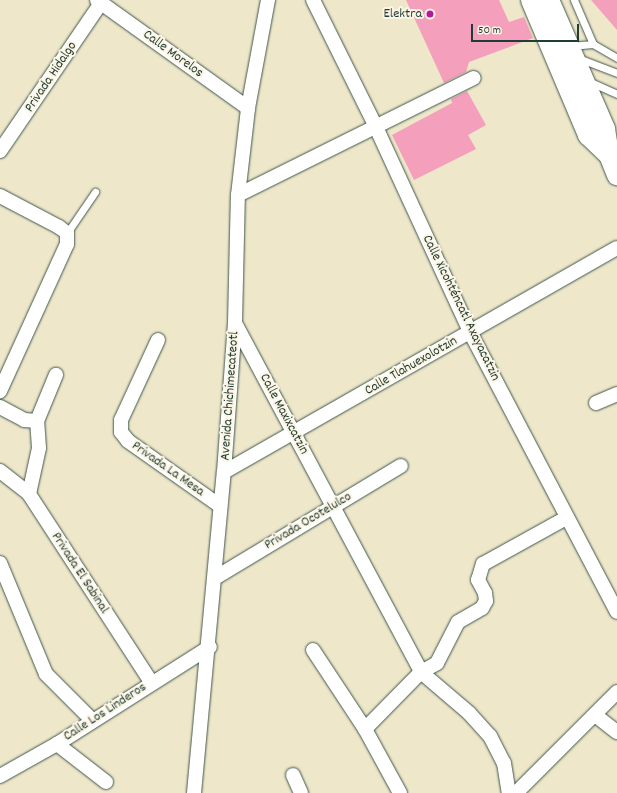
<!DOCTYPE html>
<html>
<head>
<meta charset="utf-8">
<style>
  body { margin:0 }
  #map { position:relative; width:617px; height:793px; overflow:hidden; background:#eee7ca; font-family:Dekko,sans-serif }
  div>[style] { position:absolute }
  .building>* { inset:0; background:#f49fbc }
  .roads { filter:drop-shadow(0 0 1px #3e564a) drop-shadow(0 0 1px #3e564a) }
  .lane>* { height:7px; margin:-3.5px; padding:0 3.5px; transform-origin:3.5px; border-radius:3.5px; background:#fff }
  .street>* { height:14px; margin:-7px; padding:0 7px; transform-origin:7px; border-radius:7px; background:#fff }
  .secondary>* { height:20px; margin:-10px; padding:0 10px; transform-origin:10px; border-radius:10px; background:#fff }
  .dots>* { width:11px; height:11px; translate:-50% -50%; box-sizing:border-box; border:2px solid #fcf5e5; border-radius:50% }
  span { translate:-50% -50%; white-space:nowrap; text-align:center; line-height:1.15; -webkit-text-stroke:4px #fcf5e5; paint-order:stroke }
  .poi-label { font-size:14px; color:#1f3d34 }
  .right { translate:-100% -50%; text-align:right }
  .street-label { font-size:14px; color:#1f3d34 }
  .scale { position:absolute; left:471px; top:24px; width:108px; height:18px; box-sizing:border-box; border:2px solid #1f3d34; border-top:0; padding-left:5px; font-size:12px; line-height:14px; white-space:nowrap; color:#1f3d34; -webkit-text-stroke:3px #fcf5e5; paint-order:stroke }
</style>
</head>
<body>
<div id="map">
  <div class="building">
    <i style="clip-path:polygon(406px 0,499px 0,509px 22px,524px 17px,533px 38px,469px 62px,466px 72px,444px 83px)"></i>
    <i style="clip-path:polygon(591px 0,617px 0,617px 30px)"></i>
    <i style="clip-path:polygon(467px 91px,486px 125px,468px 135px,476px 149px,414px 180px,392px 135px,452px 103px,451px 99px)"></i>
  </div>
  <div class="roads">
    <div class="lane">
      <i style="left:574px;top:0;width:48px;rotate:66.6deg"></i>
      <i style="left:593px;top:44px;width:28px;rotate:30deg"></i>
      <i style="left:570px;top:46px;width:23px;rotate:-5deg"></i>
      <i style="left:578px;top:58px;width:42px;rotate:21deg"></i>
      <i style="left:588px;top:81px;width:32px;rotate:24deg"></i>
      <i style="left:67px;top:233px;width:50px;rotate:-55.7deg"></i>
    </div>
    <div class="street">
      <i style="left:97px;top:0;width:186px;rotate:35.6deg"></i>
      <i style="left:313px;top:0;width:140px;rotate:63.6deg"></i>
      <i style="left:375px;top:125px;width:228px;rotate:65.3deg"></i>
      <i style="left:470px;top:332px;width:316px;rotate:62.3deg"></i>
      <i style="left:0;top:151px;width:179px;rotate:-55.7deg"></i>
      <i style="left:238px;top:195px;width:263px;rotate:-26.4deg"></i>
      <i style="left:0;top:196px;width:67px;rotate:27.7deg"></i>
      <i style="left:59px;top:227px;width:10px;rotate:37deg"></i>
      <i style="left:67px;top:233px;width:11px;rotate:90deg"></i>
      <i style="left:67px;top:244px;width:162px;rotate:114.5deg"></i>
      <i style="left:235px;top:323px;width:395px;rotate:61.9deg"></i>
      <i style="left:421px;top:672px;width:63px;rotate:40.5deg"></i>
      <i style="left:469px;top:713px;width:31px;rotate:48deg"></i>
      <i style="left:490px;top:736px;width:30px;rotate:63deg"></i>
      <i style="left:504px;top:763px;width:30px;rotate:81deg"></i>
      <i style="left:158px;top:340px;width:88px;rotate:114.8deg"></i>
      <i style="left:121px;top:420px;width:12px;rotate:90deg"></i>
      <i style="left:121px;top:432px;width:11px;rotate:52deg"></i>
      <i style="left:128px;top:441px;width:113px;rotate:35.2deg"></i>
      <i style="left:596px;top:403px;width:23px;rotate:-23deg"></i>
      <i style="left:0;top:407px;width:27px;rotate:28deg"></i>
      <i style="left:24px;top:420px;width:13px;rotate:4deg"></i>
      <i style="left:37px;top:421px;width:50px;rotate:-67.6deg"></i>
      <i style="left:0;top:471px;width:37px;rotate:38deg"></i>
      <i style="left:29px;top:494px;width:224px;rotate:57deg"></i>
      <i style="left:224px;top:472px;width:452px;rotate:-29.7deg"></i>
      <i style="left:29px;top:494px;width:47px;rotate:-77.7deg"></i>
      <i style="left:39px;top:448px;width:27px;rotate:-94deg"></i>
      <i style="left:0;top:563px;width:120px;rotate:67.5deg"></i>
      <i style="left:46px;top:674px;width:65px;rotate:45deg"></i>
      <i style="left:215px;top:578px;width:217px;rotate:-31.1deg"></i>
      <i style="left:313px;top:650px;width:95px;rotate:56.6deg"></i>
      <i style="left:365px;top:729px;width:73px;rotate:61.3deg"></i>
      <i style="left:595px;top:715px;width:28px;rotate:38deg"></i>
      <i style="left:365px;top:729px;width:80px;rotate:-45.5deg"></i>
      <i style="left:421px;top:672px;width:18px;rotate:-29deg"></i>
      <i style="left:437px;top:663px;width:46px;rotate:-62.9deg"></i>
      <i style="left:458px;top:622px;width:28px;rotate:-30deg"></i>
      <i style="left:482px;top:608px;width:8px;rotate:-60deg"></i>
      <i style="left:486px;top:601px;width:8px;rotate:-97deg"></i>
      <i style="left:485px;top:593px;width:15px;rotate:-118deg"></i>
      <i style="left:478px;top:580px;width:17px;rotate:-73deg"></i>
      <i style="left:483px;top:564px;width:95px;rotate:-29deg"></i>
      <i style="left:57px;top:744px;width:62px;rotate:37.8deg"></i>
      <i style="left:293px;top:775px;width:20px;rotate:66deg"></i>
      <i style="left:0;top:776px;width:65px;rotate:-29.3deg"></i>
      <i style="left:57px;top:744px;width:181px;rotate:-32.4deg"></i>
      <i style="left:194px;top:793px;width:322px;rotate:-84.7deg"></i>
      <i style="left:224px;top:472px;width:149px;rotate:-85.8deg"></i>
      <i style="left:235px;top:323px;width:128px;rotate:-88.7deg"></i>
      <i style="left:238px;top:195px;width:88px;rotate:-83.4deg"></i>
      <i style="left:248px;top:108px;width:110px;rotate:-79.5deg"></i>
      <i style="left:516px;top:793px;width:143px;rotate:-45deg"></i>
    </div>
    <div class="secondary">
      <i style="left:531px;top:0;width:147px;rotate:67.1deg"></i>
      <i style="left:588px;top:135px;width:29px;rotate:44deg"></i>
      <i style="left:549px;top:0;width:141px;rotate:66.5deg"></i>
      <i style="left:605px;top:129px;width:26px;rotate:81deg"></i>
      <i style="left:609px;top:155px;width:22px;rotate:68deg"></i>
    </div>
  </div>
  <div class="dots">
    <i style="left:430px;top:14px;background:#b5179e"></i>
  </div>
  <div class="poi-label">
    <span class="right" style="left:422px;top:14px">Elektra</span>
  </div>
  <div class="street-label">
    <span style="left:173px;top:54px;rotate:36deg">Calle Morelos</span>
    <span style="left:51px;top:77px;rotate:-56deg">Privada Hidalgo</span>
    <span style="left:461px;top:308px;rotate:64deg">Calle Xicohténcatl Axayacatzin</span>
    <span style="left:411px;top:366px;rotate:-30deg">Calle Tlahuexolotzin</span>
    <span style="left:230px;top:396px;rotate:-86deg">Avenida Chichimecateotl</span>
    <span style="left:284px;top:414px;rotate:62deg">Calle Maxixcatzin</span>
    <span style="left:168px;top:469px;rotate:35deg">Privada La Mesa</span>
    <span style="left:308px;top:521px;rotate:-31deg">Privada Ocotelulco</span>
    <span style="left:80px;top:573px;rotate:57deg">Privada El Sabinal</span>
    <span style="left:105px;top:712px;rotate:-33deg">Calle Los Linderos</span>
  </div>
  <div class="scale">50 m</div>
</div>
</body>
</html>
